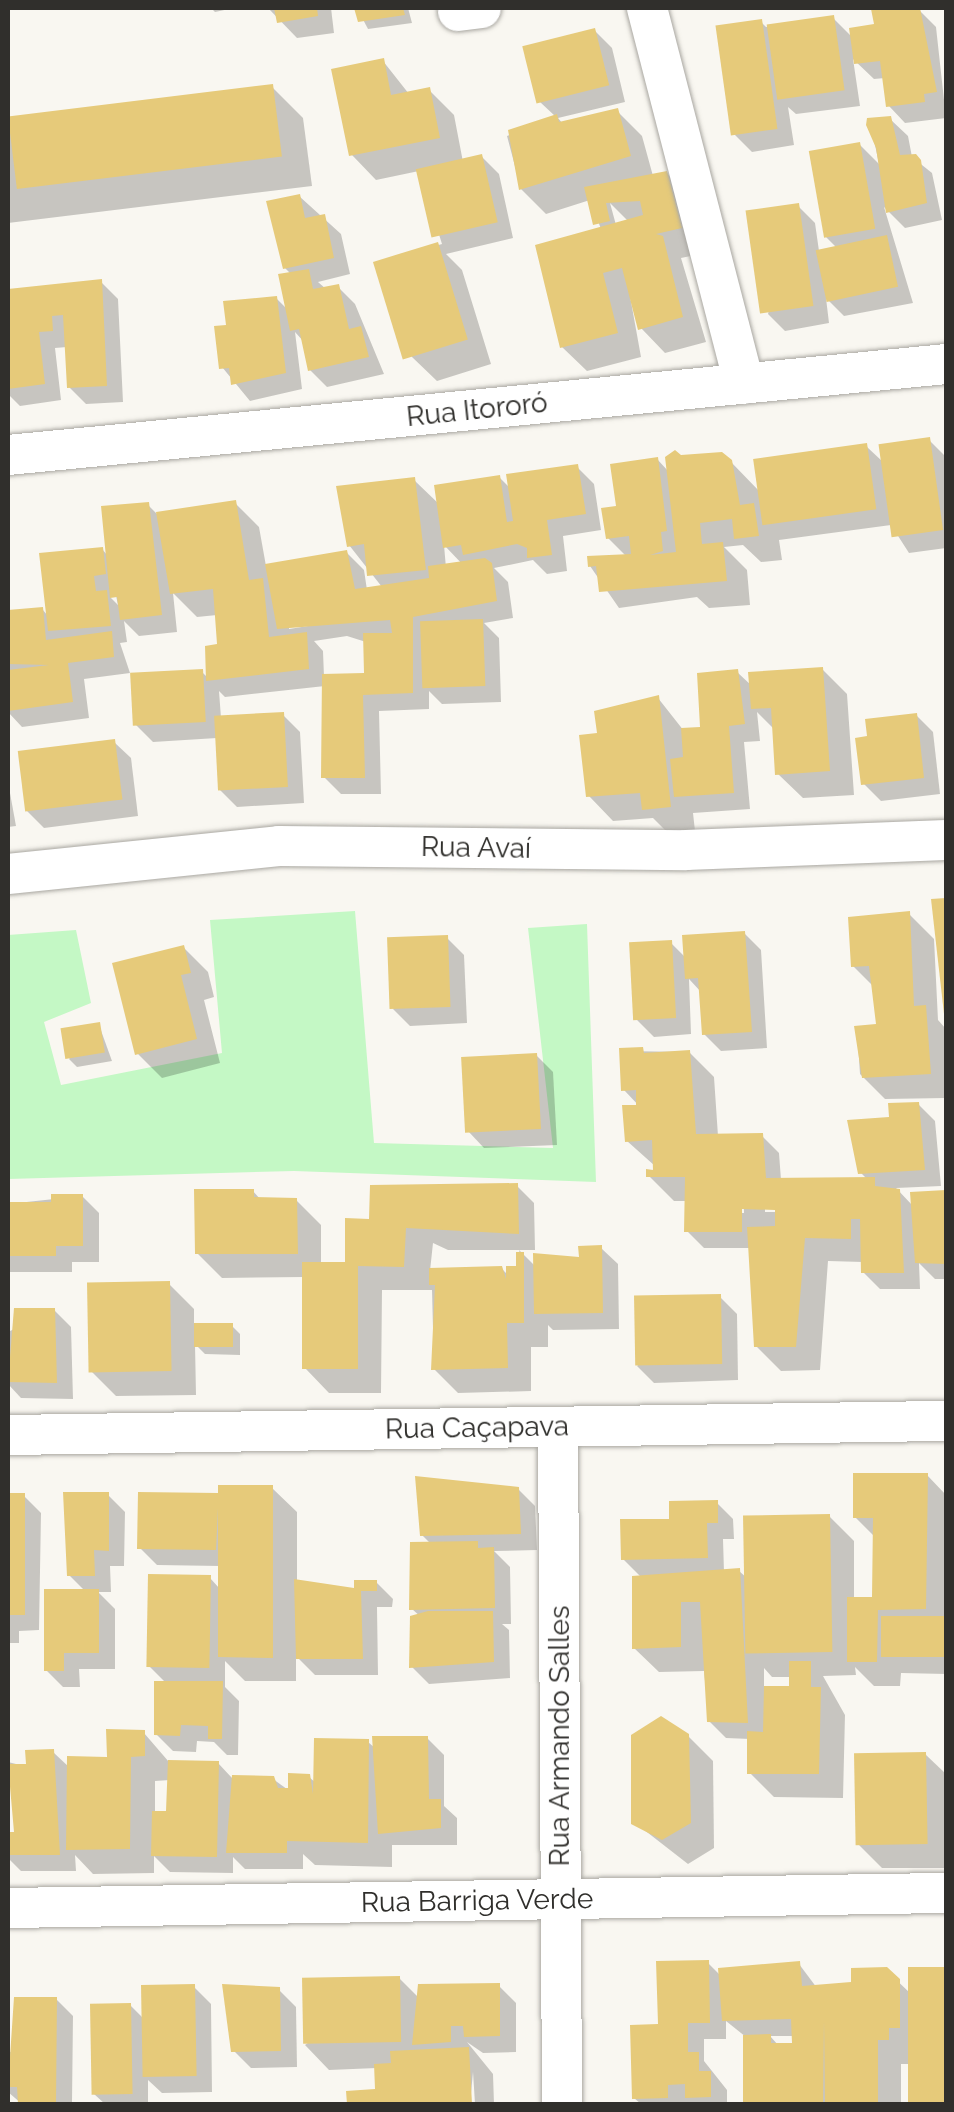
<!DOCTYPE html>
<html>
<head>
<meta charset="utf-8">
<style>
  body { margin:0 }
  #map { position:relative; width:954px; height:2112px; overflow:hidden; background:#f9f7f1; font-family:Raleway,sans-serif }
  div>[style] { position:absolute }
  .green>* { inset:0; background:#c4f8c5 }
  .shadow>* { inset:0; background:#0003 }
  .building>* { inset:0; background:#e6ca7a; transform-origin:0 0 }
  .roads { filter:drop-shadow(0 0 2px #a9a7a1) drop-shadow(0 0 2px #a9a7a1) }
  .minor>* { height:40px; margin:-20px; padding:0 20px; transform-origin:20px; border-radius:20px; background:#fff }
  span { translate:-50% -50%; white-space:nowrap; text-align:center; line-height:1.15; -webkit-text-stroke:8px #fff; paint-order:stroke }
  .street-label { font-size:28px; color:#302f2c }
  .frame { position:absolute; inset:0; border:10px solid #302f2c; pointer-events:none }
</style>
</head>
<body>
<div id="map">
  <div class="green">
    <i style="clip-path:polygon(355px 911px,374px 1143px,553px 1148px,528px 928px,587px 924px,596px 1182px,294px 1171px,8px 1179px,8px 935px,76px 930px,91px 1003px,44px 1022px,61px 1085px,222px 1053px,210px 920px)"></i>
  </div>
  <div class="shadow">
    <i style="clip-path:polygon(211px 8px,234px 8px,215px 12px)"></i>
    <i style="clip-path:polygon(268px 8px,331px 8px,334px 33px,297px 38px)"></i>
    <i style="clip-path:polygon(357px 8px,408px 8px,412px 23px,368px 29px)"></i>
    <i style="clip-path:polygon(919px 10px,936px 27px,946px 118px,905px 123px,889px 106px,885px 78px,874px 79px,853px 59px,860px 106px,796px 114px,788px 107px,794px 145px,752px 152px,735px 135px,761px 22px,766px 27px,833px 18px,853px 38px)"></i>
    <i style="clip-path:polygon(evenodd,595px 31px,612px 48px,625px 102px,558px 118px,563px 124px,617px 111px,642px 136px,653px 176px,667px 173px,691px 198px,705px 253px,681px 258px,706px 342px,665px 353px,641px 328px,630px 296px,641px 357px,587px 371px,562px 347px,601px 229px,590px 200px,546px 214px,521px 189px,507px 136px,556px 117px,540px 102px,595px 31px,610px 203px,628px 221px,616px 225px,610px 203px)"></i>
    <i style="clip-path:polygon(383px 61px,409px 94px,429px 90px,454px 115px,463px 162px,482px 157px,499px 174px,513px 238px,446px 254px,462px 270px,491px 364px,437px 381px,412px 357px,376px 263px,442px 244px,419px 171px,376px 180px,352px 155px)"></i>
    <i style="clip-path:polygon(272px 87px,303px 118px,312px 186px,8px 223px,8px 119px)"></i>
    <i style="clip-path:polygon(890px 119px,908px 136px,912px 157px,932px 173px,942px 220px,905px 228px,884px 207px,913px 303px,844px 316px,826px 298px,829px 323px,785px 331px,768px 314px,798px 206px,815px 223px,819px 251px,836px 247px,826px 237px,859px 144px,879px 164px,870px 121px)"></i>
    <i style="clip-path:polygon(299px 196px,341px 234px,350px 274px,318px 282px,326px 289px,338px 287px,355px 304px,384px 374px,327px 387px,310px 370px,304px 342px,295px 332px,302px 389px,250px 401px,222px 367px,229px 327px,276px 298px,288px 310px,291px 274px,285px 268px)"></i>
    <i style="clip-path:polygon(101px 282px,118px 299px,123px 402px,86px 404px,69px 387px,67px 347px,55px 348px,61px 400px,20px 406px,8px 394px,8px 291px)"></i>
    <i style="clip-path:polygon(929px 440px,946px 457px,946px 548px,909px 553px,891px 525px,779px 540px,782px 560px,761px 562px,743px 545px,724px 547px,747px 570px,750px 605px,709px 608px,697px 597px,619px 608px,590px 566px,627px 557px,608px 538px,619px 508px,657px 459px,669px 472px,680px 458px,731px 462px,761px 493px,866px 446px,883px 462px)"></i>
    <i style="clip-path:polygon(evenodd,577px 467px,594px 484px,601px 530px,563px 536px,567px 571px,547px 574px,533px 560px,494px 568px,508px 582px,513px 618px,484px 623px,499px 638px,501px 702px,442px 704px,429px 691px,429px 709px,379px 711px,381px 794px,341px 794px,324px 777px,325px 686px,225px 697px,219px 691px,221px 718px,283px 715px,300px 732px,304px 803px,237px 807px,220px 790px,217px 738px,153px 742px,136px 725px,202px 672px,208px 678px,219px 647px,217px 615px,197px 617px,173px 593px,177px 632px,139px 636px,124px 621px,127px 642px,120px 643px,130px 673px,84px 679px,89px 718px,22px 727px,8px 712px,8px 613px,42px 609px,49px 617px,102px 549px,108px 556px,148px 505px,157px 514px,235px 503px,259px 527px,266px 566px,347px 553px,364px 570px,367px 590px,382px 587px,349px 545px,414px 480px,440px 505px,499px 477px,511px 489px,577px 467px,444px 545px,465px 567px,446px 568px,444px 545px,577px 467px,115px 591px,118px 605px,110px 597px,115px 591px,577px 467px,346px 620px,289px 629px,289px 624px,346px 620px,577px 467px,347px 636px,366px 642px,367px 676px,324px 677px,323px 651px,314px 641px,347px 636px)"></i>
    <i style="clip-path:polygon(822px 669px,847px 694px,854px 795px,803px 798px,778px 774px,775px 730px,757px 712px,760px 741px,744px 742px,750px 809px,693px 813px,695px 831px,669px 834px,653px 818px,613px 821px,589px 796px,600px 735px,658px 698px,684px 731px,702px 729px,737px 672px,752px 686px)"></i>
    <i style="clip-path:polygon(916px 715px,933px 732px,940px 794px,881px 801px,864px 784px)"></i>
    <i style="clip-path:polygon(114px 742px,131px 758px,138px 816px,44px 828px,27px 811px)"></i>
    <i style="clip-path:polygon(8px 782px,16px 826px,8px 827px)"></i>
    <i style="clip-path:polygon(946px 900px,946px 1007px,934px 901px)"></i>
    <i style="clip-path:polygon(909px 914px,934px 939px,938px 1020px,946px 1029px,946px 1098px,885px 1099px,860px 1074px,857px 1028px,878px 1027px,874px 987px,853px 966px)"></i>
    <i style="clip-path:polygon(744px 933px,761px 950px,767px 1048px,721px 1051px,704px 1034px,701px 992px,689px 979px,691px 1034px,654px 1037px,637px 1020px,632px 951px,638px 945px,671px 943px,686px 958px)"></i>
    <i style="clip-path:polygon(447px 938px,464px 955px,467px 1023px,410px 1026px,393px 1009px)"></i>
    <i style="clip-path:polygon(184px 948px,208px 972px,214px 997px,204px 1000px,220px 1063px,162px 1078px,137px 1053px)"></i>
    <i style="clip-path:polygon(99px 1025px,112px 1061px,77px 1067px,69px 1059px)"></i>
    <i style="clip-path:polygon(evenodd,621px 1051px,689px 1052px,714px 1077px,718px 1136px,762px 1136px,779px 1153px,781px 1180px,868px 1180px,860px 1172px,892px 1119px,918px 1104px,935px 1121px,941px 1186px,896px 1188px,913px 1206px,912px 1194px,946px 1194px,946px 1279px,935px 1279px,919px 1263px,920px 1289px,880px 1289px,863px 1272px,863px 1262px,828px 1261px,820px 1370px,781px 1371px,756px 1346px,751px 1248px,704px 1248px,687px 1231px,687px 1201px,674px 1201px,649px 1176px,655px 1166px,627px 1141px,641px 1108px,624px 1090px,621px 1051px,743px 1165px,744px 1213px,739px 1213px,743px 1165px,621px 1051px,765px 1207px,787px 1212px,765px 1212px,765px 1207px)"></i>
    <i style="clip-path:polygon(536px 1055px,553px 1072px,557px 1145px,484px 1148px,468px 1131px)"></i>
    <i style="clip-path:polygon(evenodd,517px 1186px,534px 1203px,535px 1250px,519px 1250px,535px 1266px,581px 1260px,601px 1248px,618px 1264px,619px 1329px,553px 1330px,548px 1325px,548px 1347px,531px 1347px,531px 1391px,458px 1393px,434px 1369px,432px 1290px,382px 1290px,381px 1393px,329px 1393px,305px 1368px,305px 1277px,222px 1278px,197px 1253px,253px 1191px,261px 1200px,296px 1200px,321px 1225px,321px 1264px,348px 1264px,372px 1221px,517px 1186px,433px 1243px,448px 1250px,519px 1250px,523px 1268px,509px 1276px,501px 1268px,430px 1271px,433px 1243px)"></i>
    <i style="clip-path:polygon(82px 1196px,99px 1213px,99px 1262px,72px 1262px,72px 1272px,8px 1272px,8px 1204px)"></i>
    <i style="clip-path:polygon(169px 1284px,194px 1309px,194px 1325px,232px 1326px,240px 1334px,240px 1355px,205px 1354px,195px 1344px,196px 1395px,116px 1396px,91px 1371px)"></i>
    <i style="clip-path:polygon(720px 1297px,737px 1314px,738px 1380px,654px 1383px,637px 1366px)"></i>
    <i style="clip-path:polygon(54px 1310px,71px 1327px,73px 1399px,21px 1398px,8px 1384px,8px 1332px)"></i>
    <i style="clip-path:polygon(evenodd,927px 1475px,946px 1495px,946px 1674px,901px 1673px,900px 1686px,874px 1686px,855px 1667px,856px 1675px,823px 1676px,845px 1715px,843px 1798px,774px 1797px,750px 1773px,750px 1739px,726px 1738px,709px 1721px,704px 1671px,659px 1672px,634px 1648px,642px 1578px,623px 1559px,672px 1521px,716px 1502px,733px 1519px,734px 1539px,723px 1539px,724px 1572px,739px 1571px,747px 1578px,829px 1516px,854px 1541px,854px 1599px,875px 1599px,875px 1537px,855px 1517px,927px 1475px,764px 1668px,772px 1677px,791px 1677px,791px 1689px,764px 1688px,764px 1668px)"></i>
    <i style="clip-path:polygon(272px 1488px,297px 1512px,297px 1582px,356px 1591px,376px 1582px,393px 1599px,392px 1607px,377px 1607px,378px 1675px,315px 1675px,296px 1656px,296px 1681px,245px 1681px,225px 1661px,225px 1687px,239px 1701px,238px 1755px,227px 1755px,214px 1742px,197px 1741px,196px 1752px,173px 1751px,156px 1734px,166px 1683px,149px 1666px,210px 1578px,220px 1589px,220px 1566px,157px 1565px,140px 1548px,216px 1495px)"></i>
    <i style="clip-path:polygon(518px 1489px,535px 1506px,537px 1550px,494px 1551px,510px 1567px,511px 1624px,502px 1624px,509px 1630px,510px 1678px,429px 1684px,412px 1667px,422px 1618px,412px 1609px,431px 1544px,422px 1535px)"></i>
    <i style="clip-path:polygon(108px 1495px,125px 1512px,124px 1566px,110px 1566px,111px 1592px,98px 1592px,115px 1609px,115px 1669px,79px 1669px,80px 1687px,63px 1687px,46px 1670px,86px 1592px,69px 1575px)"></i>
    <i style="clip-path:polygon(8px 1496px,24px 1496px,41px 1513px,39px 1630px,19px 1631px,19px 1643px,8px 1643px)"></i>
    <i style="clip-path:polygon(evenodd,144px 1733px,169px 1762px,218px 1763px,232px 1778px,273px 1779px,291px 1792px,309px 1777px,316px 1783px,368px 1742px,375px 1748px,427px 1738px,444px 1755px,444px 1806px,457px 1818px,457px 1845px,392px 1845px,392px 1867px,315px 1865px,303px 1854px,303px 1869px,245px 1869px,233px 1857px,233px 1873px,170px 1872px,154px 1856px,154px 1873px,93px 1874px,75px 1855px,76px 1871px,21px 1871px,8px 1858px,8px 1835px,17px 1834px,8px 1762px,28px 1767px,53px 1752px,70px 1768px,109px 1759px,144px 1733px,170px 1780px,169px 1814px,155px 1814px,155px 1781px,170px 1780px)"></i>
    <i style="clip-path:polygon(688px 1736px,713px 1761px,714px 1848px,688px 1864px,634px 1822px)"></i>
    <i style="clip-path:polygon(925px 1754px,946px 1774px,946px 1868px,882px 1868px,857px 1843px)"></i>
    <i style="clip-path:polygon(evenodd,708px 1963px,721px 1976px,799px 1964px,817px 1988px,854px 1984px,886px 1970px,911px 1994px,911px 1970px,946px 1970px,946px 2104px,912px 2104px,912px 2064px,901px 2064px,901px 2104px,745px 2104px,746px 2037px,726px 2021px,726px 2039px,704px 2039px,704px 2061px,727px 2090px,727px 2104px,641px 2104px,634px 2098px,660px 2026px,708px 1963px,770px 2036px,794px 2036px,794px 2045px,779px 2046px,770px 2036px)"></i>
    <i style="clip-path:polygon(399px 1978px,419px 1998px,499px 1986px,516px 2003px,516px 2052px,483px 2053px,467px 2042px,493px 2074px,494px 2104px,475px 2104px,473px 2072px,470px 2104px,350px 2104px,349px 2093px,377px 2091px,377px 2068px,329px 2070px,305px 2045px)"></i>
    <i style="clip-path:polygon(194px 1987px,211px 2004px,212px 2092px,162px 2093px,148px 2080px,148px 2104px,105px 2104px,94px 2094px,130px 2005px,144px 2019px)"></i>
    <i style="clip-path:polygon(279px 1990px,296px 2007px,297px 2067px,251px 2068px,234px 2051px)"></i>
    <i style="clip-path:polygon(56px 1999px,73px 2016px,72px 2104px,22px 2104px,8px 2092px,8px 2052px,17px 2052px)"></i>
  </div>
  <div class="building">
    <i style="clip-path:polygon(274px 8px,317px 8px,318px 16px,277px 23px)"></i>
    <i style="clip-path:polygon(354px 8px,403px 8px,405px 15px,358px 22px)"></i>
    <i style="clip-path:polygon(901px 8px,920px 8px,937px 92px,924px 94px,925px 102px,886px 107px,880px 61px,854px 64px,849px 28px,874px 24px,871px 9px)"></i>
    <i style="left:834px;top:15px;width:76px;height:68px;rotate:82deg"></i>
    <i style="left:762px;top:19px;width:111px;height:47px;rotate:82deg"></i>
    <i style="left:595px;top:28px;width:59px;height:75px;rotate:76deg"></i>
    <i style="clip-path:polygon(384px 58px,391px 95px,430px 87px,440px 138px,349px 156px,331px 69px)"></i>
    <i style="left:273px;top:84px;width:73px;height:267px;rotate:83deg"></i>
    <i style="clip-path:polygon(618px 108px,631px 156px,519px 190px,508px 130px,557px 114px,559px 122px)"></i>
    <i style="clip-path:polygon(891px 116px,900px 155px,916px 154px,921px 160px,927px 203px,886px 213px,876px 148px,866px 125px,867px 118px)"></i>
    <i style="left:860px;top:142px;width:88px;height:52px;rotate:80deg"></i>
    <i style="left:482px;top:154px;width:70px;height:68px;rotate:77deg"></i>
    <i style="clip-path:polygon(667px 171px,682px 228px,656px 234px,663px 236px,683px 317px,638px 330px,622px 268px,603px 273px,618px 333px,560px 348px,535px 245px,643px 215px,640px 201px,606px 203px,610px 221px,593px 225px,584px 187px)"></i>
    <i style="clip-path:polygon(300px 194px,305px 218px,325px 214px,334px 258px,283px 269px,266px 201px)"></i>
    <i style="left:799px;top:203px;width:104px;height:54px;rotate:82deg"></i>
    <i style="left:887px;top:235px;width:53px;height:73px;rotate:78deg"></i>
    <i style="left:438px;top:242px;width:102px;height:68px;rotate:73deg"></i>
    <i style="clip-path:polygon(309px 269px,313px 289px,339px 284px,349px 329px,361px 326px,369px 357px,308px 371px,299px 329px,290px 331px,278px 274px)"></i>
    <i style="clip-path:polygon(102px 279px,107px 386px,67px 388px,63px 315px,52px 316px,53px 331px,39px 332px,45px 384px,8px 389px,8px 289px)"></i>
    <i style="clip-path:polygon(277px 296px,286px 373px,231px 385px,229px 368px,219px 369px,214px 326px,226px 325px,223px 301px)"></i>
    <i style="left:930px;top:437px;width:94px;height:52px;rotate:82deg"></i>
    <i style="left:867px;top:443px;width:67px;height:115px;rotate:82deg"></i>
    <i style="clip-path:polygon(675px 450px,681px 455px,722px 452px,732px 460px,740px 505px,754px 503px,759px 536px,734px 539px,732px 519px,700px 523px,702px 544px,723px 542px,727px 581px,599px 592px,596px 566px,588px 567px,587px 556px,631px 554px,629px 536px,606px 539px,601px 508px,616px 506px,610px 464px,658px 457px,667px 531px,661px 532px,663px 551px,650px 555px,676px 552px,665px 457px)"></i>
    <i style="clip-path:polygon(578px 464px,586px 514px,547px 520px,552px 555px,527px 558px,527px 548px,517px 544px,463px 555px,461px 545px,443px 548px,434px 485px,500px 475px,507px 522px,513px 521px,506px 474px)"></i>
    <i style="clip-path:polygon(415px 477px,426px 570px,367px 576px,364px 544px,347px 547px,336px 486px)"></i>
    <i style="clip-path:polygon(236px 500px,249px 580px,263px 578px,269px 637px,307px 632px,309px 669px,206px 681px,205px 646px,217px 644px,213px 589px,170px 594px,156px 512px)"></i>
    <i style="clip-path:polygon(149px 502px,162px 615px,120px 620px,117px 597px,110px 598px,101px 506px)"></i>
    <i style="clip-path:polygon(103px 547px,106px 574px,94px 576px,96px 591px,107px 590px,111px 626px,48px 631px,39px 553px)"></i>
    <i style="clip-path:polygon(347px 550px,355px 589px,429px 578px,428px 566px,485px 558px,492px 563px,497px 601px,413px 617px,413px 693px,363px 695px,365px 778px,321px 778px,322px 674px,364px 673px,363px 633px,392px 633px,390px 620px,277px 629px,265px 564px)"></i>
    <i style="clip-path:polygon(43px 607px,46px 640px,112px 631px,114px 657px,68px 663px,73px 702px,8px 711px,8px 670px,49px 665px,8px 664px,8px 610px)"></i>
    <i style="left:483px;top:619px;width:67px;height:63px;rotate:88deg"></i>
    <i style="clip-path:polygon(823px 667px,830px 771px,775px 775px,771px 708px,751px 709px,748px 672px)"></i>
    <i style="left:203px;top:669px;width:53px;height:73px;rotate:87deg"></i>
    <i style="clip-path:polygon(738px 669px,745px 724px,729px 726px,734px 793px,674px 797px,670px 759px,683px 757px,681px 728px,700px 727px,697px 673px)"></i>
    <i style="clip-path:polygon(659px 695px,671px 807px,642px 810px,640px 793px,586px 797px,579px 735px,597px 733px,594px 711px)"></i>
    <i style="left:284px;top:712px;width:75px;height:70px;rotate:87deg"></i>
    <i style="clip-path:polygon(917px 713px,924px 778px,861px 785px,855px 738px,867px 736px,865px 719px)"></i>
    <i style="left:115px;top:739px;width:61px;height:98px;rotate:83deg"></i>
    <i style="clip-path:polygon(946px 898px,946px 1014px,944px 1014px,931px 899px)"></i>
    <i style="clip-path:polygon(910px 911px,914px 1006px,926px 1005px,931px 1074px,862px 1078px,854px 1026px,876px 1024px,875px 1016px,869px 966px,851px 967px,848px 917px)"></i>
    <i style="clip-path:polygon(745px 931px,752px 1032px,702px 1035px,698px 978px,685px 979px,682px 935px)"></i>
    <i style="left:448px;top:935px;width:72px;height:61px;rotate:88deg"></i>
    <i style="left:672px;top:940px;width:78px;height:43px;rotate:87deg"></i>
    <i style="clip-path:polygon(184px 945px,191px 973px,181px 975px,197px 1039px,135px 1055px,112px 963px)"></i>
    <i style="left:100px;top:1022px;width:31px;height:40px;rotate:81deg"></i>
    <i style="clip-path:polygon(643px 1047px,644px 1053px,690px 1050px,696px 1134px,763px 1133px,766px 1178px,875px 1177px,875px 1186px,900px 1189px,904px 1273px,861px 1273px,860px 1219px,851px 1219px,851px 1239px,805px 1238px,796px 1347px,754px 1347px,747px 1227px,775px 1226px,775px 1210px,742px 1209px,742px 1232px,684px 1232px,685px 1177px,646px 1177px,646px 1169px,653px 1170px,652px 1140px,625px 1142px,622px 1105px,636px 1105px,636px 1090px,621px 1091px,619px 1048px)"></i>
    <i style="left:537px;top:1053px;width:76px;height:76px;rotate:87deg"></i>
    <i style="clip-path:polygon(919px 1102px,925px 1170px,858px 1174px,847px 1120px,889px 1117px,888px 1103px)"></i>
    <i style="clip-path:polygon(518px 1183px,519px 1234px,406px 1228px,404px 1267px,358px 1266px,358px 1369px,302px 1369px,302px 1262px,345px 1262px,345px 1218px,369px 1219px,370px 1185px)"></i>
    <i style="clip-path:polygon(194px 1189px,254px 1189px,254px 1197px,297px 1198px,298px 1254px,195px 1254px)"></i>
    <i style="clip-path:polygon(946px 1190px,946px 1264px,915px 1263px,910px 1192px)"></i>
    <i style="clip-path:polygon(51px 1194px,83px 1194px,83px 1246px,56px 1246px,56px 1256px,8px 1256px,8px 1202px,51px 1202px)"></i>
    <i style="clip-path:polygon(602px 1245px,603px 1313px,534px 1314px,533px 1253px,579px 1257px,578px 1246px)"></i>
    <i style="clip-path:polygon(516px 1252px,524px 1252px,524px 1323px,507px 1323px,508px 1368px,431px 1370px,435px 1285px,429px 1285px,429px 1268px,502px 1266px,506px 1279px,506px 1266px,516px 1266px)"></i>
    <i style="left:170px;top:1281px;width:90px;height:83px;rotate:89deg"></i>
    <i style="left:721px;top:1294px;width:70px;height:87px;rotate:89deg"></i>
    <i style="clip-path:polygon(14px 1308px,55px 1308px,57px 1383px,8px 1382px)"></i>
    <i style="left:194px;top:1323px;width:39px;height:24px"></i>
    <i style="clip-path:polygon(853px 1473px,928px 1473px,926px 1609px,878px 1610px,877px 1662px,847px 1662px,847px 1597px,872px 1597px,873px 1518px,853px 1518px)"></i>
    <i style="clip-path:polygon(415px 1476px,519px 1487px,521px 1534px,420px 1536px)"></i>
    <i style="clip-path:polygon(218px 1485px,273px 1485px,273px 1658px,218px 1657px,218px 1508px,216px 1550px,137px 1549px,138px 1492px,218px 1493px)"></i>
    <i style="clip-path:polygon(63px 1492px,109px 1492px,109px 1551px,94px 1550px,95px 1576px,67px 1576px)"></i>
    <i style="left:8px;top:1493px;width:17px;height:122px"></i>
    <i style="clip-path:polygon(718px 1500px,718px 1523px,707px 1523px,708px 1558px,621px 1560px,620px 1519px,669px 1519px,669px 1501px)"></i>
    <i style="left:830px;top:1514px;width:138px;height:87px;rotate:89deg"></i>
    <i style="clip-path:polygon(478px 1541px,478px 1548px,494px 1547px,495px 1608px,409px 1610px,410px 1542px)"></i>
    <i style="clip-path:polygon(740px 1568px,748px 1723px,707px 1722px,700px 1602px,681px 1602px,681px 1647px,632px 1649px,632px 1576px)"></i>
    <i style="left:148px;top:1574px;width:63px;height:93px;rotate:1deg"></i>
    <i style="clip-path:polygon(294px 1579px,354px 1588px,354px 1580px,377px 1580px,377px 1591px,361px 1591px,363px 1659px,296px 1659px)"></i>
    <i style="clip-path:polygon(44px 1589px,99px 1589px,99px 1653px,64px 1653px,64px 1671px,44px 1671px)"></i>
    <i style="clip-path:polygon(428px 1611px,493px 1611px,494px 1662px,409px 1668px,410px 1616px)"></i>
    <i style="left:881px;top:1616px;width:65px;height:41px"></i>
    <i style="clip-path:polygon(789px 1661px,811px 1661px,811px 1687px,821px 1687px,819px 1774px,747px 1774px,747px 1731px,763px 1732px,764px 1686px,789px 1686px)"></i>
    <i style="clip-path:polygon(154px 1681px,223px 1681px,222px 1739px,208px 1739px,208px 1726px,181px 1725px,180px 1736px,154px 1735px)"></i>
    <i style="clip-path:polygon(661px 1716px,689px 1734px,691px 1823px,662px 1840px,631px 1824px,631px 1735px)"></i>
    <i style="clip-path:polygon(106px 1729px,145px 1730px,145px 1756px,131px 1757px,130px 1849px,66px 1850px,67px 1756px,107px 1757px)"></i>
    <i style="clip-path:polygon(372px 1736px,428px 1736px,429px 1799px,441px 1799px,441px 1828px,378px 1834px)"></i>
    <i style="clip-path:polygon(314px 1738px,369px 1739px,368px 1843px,287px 1841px,287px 1853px,226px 1853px,232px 1775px,274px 1776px,278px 1788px,288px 1788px,288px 1773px,310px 1774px,313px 1794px)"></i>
    <i style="clip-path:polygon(54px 1749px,60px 1855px,8px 1855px,8px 1832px,14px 1832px,8px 1764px,26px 1764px,25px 1750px)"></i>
    <i style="left:926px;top:1752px;width:92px;height:72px;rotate:89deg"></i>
    <i style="clip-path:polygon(168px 1760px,219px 1761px,217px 1857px,151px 1856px,152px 1811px,166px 1811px)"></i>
    <i style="clip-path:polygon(709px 1960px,710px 2023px,688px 2023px,688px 2052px,699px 2052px,699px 2071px,711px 2071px,711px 2097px,685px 2098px,685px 2084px,668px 2085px,668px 2098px,632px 2099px,630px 2025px,658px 2024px,656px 1961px)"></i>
    <i style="clip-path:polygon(800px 1961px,802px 1986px,851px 1982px,851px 1968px,887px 1967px,900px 1979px,900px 2028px,889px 2028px,889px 2040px,878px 2040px,878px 2104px,825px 2104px,824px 2021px,823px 2104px,743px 2104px,743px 2035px,771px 2034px,771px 2043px,792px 2043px,791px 2019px,722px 2021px,718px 1968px)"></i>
    <i style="left:946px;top:1967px;width:137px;height:38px;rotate:90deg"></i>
    <i style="left:400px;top:1976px;width:66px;height:98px;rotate:89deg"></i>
    <i style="clip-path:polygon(500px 1983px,500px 2036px,464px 2037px,463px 2026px,451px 2026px,451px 2042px,412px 2045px,418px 1984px)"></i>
    <i style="left:195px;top:1984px;width:92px;height:54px;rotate:89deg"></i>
    <i style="clip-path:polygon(222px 1984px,280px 1987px,281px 2051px,231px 2052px)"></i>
    <i style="clip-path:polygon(14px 1997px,57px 1997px,56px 2103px,18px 2104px,17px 2087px,8px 2087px)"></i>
    <i style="left:131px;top:2003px;width:91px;height:41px;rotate:89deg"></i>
    <i style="clip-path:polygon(469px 2047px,472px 2104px,347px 2104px,346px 2091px,375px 2089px,374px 2064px,391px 2063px,390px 2051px)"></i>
  </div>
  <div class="roads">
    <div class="minor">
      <i style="left:647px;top:8px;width:388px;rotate:75.5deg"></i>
      <i style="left:458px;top:11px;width:23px;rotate:-7deg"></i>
      <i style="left:8px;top:455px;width:942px;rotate:-5.54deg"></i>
      <i style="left:8px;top:874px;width:272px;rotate:-5.9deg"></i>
      <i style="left:279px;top:846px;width:407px;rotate:0.6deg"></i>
      <i style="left:686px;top:850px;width:260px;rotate:-2.2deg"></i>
      <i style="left:558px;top:1427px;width:677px;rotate:89.66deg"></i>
      <i style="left:8px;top:1435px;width:938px;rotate:-0.86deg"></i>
      <i style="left:8px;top:1908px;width:938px;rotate:-0.92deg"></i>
    </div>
  </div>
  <div class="street-label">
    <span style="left:477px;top:410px;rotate:-6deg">Rua Itororó</span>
    <span style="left:476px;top:848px;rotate:1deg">Rua Avaí</span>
    <span style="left:477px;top:1428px;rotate:-1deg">Rua Caçapava</span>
    <span style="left:560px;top:1736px;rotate:-90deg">Rua Armando Salles</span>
    <span style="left:477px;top:1901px;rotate:-1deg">Rua Barriga Verde</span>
  </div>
  <div class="frame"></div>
</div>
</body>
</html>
